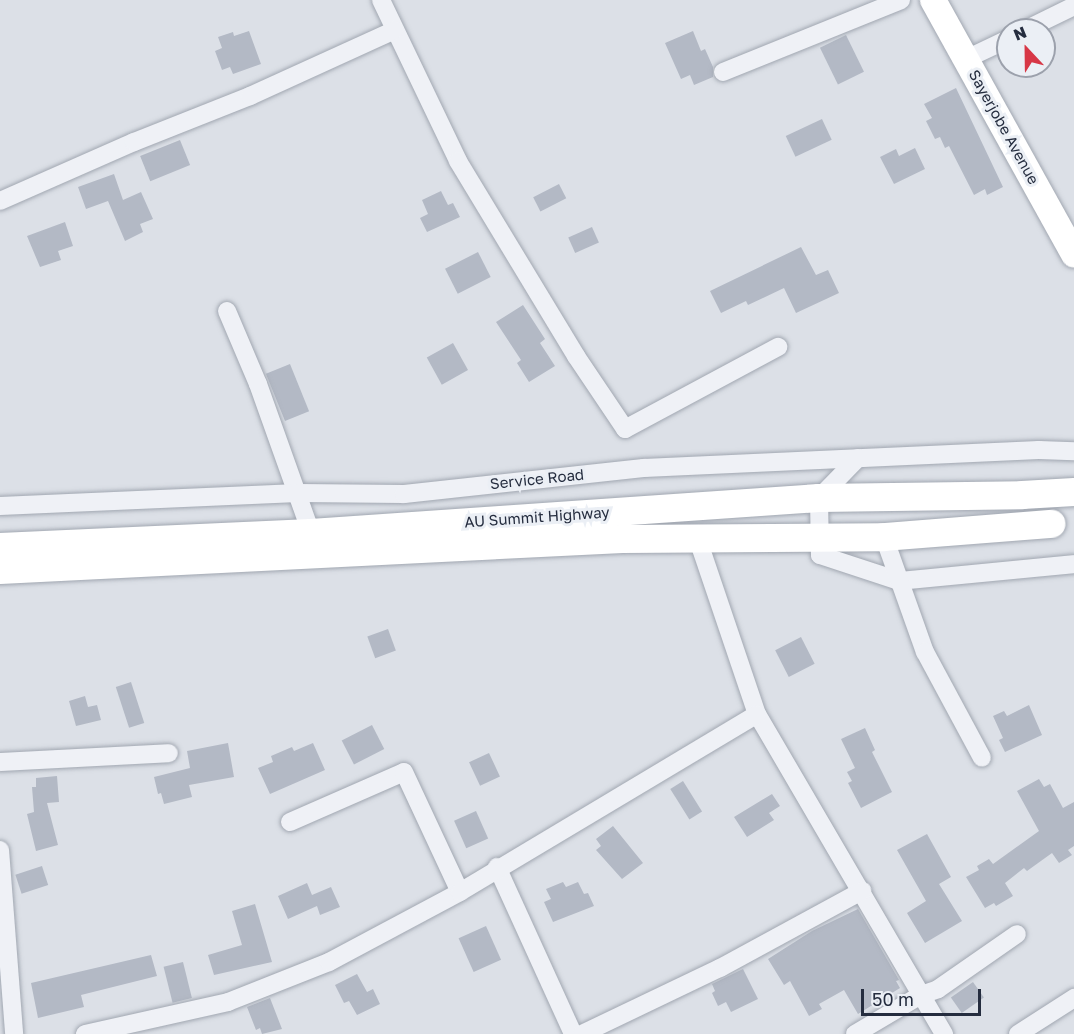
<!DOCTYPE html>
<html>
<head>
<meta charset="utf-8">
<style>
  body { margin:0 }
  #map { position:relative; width:1074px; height:1034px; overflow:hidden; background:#dce0e7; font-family:"Golos Text",sans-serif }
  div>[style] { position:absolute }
  .building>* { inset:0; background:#b3b9c5; transform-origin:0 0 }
  .roads { filter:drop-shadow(0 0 2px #a1a7b1) drop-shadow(0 0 2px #a1a7b1) }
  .street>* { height:18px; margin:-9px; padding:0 9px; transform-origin:9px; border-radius:9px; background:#eff1f6 }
  .secondary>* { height:26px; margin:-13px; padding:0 13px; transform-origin:13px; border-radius:13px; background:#fff }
  .primary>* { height:28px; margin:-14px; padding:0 14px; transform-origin:14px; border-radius:14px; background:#fff }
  span { translate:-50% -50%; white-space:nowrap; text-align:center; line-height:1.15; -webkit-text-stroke:6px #ebeff5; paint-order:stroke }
  .street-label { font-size:15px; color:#252d3f }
  .north { position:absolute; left:996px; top:18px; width:60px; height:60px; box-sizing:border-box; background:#ebeff5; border:2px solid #9ca1ac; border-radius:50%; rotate:338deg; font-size:16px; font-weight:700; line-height:24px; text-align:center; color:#252d3f }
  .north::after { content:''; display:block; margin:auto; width:21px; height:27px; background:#d73746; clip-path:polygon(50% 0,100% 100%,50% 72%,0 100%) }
  .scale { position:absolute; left:861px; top:989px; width:120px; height:27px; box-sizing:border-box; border:3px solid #252d3f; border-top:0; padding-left:8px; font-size:18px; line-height:21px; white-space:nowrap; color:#252d3f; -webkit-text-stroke:4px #ebeff5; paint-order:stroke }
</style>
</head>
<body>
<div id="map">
  <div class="building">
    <i style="clip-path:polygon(249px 31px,261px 64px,233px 74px,230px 67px,222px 70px,215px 51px,222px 48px,218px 37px,233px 32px,234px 36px)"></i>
    <i style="clip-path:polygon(693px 31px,701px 51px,705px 49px,713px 67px,713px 77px,694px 85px,690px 75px,681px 79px,665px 43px)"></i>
    <i style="left:846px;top:35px;width:41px;height:29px;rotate:64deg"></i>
    <i style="clip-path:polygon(956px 88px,1003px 187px,987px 195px,985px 189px,974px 195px,949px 146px,945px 148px,940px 137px,935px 139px,926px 121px,932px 118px,924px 104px)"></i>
    <i style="left:822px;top:119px;width:23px;height:40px;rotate:65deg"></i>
    <i style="left:180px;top:140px;width:27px;height:43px;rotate:68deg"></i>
    <i style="clip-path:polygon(915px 148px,925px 169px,894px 184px,880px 157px,896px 149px,899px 156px)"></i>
    <i style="clip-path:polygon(114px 174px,123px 200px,141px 192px,153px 219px,140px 224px,143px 232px,125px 241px,108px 201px,86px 209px,78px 187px)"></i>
    <i style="left:559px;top:184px;width:16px;height:29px;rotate:63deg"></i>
    <i style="clip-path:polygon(441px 191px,448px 205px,453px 203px,460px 217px,427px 232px,420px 218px,428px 214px,422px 200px)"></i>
    <i style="clip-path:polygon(65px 222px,73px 246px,58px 251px,61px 260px,40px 267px,27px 236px)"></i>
    <i style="left:592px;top:227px;width:17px;height:26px;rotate:66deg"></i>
    <i style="clip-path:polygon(801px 247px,816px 275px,828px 270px,839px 293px,796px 313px,784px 288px,748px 305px,746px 301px,721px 313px,710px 291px)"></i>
    <i style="left:478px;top:252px;width:28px;height:37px;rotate:63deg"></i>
    <i style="clip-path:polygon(523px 305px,545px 339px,540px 343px,555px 366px,529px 382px,517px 363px,521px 360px,496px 322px)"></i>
    <i style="left:453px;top:343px;width:31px;height:30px;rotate:61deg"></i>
    <i style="left:290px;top:364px;width:51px;height:26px;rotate:68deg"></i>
    <i style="left:388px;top:629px;width:23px;height:22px;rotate:70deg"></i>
    <i style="left:801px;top:637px;width:30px;height:29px;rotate:63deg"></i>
    <i style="left:131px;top:682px;width:43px;height:16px;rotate:72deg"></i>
    <i style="clip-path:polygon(85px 696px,88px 707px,97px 705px,101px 720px,76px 726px,69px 701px)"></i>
    <i style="clip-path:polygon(1029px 705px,1042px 735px,1005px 752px,999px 740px,1003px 738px,993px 716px,1004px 711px,1007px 716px)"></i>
    <i style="left:372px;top:725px;width:27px;height:34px;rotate:63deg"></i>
    <i style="clip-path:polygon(865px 728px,875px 750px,872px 752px,892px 792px,861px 808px,848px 783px,852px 781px,847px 772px,855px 768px,841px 739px)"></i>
    <i style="clip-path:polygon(228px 743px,234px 777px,189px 785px,192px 797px,164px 804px,161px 793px,158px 794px,154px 777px,190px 768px,187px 751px)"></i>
    <i style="clip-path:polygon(313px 743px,325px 770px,270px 794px,258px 768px,273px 762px,271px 756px,292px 747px,294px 751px)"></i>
    <i style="left:489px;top:753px;width:26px;height:22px;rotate:65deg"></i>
    <i style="clip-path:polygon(57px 776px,59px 802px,47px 803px,58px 845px,36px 851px,27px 814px,34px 812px,32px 787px,36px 787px,36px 778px)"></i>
    <i style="clip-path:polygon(1039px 779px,1044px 787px,1050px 784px,1063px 808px,1074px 802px,1074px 846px,1068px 850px,1072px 855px,1059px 863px,1052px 853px,1027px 871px,1024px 868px,1005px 883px,1013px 896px,996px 906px,994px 903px,985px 908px,966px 877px,979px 870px,977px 866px,989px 859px,993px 864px,1039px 831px,1017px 791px)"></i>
    <i style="left:683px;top:781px;width:36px;height:15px;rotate:58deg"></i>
    <i style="clip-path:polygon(772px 794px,780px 806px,769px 813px,774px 820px,747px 837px,734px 817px)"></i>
    <i style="left:476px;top:811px;width:30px;height:24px;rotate:66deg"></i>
    <i style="clip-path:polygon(613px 826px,643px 863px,622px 879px,596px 850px,601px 846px,596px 839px)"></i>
    <i style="clip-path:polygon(927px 834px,951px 877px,939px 884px,962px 921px,925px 943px,907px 913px,926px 901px,897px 850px)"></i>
    <i style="left:42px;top:866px;width:20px;height:28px;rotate:72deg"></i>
    <i style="clip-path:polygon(563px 882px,566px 887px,578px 882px,584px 894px,588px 893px,594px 906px,553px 922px,544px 902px,551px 899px,546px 889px)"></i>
    <i style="clip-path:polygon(307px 883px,312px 895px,331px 887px,340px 907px,320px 915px,317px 906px,288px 919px,278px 896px)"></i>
    <i style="clip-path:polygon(255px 904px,272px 962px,214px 975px,208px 955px,242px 945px,232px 911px)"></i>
    <i style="clip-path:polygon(858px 909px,899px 980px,896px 981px,900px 988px,858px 1014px,844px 990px,819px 1004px,822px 1009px,809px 1016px,790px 981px,784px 985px,768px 959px,812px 931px)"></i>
    <i style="left:486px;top:926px;width:37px;height:30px;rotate:66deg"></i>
    <i style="clip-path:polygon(151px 955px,157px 976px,81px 995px,84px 1007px,38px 1018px,31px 983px)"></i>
    <i style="left:183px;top:962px;width:37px;height:20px;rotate:76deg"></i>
    <i style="clip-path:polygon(743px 969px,758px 999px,731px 1012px,726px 1002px,718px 1006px,712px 993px,715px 991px,712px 984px)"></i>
    <i style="clip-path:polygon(357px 974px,367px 992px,373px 989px,380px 1004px,357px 1015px,349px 1001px,344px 1003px,335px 985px)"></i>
    <i style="left:973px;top:982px;width:19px;height:27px;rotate:55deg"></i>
    <i style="clip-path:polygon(270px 998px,282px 1029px,262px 1034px,260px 1028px,256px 1030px,247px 1007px)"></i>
  </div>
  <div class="roads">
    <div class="street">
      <i style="left:381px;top:0;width:178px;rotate:64.4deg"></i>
      <i style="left:458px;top:161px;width:228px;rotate:58.8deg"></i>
      <i style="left:576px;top:356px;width:88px;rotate:56.1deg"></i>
      <i style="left:625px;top:429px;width:174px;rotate:-28.2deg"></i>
      <i style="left:1025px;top:30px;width:55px;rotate:-26.1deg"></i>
      <i style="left:966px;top:59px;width:47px;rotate:-25.5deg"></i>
      <i style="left:723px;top:72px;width:192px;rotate:-22deg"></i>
      <i style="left:0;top:201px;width:146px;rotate:-23.8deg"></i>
      <i style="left:134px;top:142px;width:125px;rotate:-21.6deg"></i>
      <i style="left:250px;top:96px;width:159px;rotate:-24.5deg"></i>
      <i style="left:227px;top:311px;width:79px;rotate:67deg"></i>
      <i style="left:258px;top:384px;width:158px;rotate:70.4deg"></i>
      <i style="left:858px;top:458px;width:56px;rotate:134.3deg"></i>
      <i style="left:819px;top:498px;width:57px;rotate:89deg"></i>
      <i style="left:820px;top:555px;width:83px;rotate:18.2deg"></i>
      <i style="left:899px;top:581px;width:176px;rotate:-5.5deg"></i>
      <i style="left:0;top:506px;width:298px;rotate:-2.5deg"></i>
      <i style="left:298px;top:493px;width:106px;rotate:0.5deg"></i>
      <i style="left:404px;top:494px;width:241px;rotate:-6.2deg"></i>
      <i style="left:644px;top:468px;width:395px;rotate:-2.6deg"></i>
      <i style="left:1039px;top:450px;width:35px;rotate:2deg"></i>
      <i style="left:884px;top:537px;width:122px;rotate:70.4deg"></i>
      <i style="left:925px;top:652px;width:120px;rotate:61.7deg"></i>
      <i style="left:698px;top:540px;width:184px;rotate:71.3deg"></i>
      <i style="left:757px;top:714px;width:371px;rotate:59.7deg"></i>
      <i style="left:0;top:762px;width:169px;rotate:-3deg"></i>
      <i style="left:290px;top:822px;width:124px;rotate:-23.7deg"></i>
      <i style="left:404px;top:772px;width:132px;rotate:65deg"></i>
      <i style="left:0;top:850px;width:185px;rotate:85.6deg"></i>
      <i style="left:497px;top:867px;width:183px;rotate:65.5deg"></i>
      <i style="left:85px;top:1034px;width:147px;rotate:-12.6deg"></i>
      <i style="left:228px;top:1002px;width:109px;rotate:-21.6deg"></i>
      <i style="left:329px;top:962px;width:149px;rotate:-28.1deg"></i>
      <i style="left:460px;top:892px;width:346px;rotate:-30.9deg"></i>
      <i style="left:582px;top:1034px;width:153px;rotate:-25.6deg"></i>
      <i style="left:720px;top:968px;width:162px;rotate:-28.5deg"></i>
      <i style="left:855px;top:1034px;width:77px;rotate:-30.6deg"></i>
      <i style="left:921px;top:995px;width:18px;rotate:-19deg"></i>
      <i style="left:938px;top:989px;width:96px;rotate:-34.8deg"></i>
      <i style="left:1018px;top:1034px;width:67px;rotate:-32.7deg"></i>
    </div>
    <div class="secondary">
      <i style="left:933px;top:0;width:291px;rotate:61deg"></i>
    </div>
    <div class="primary">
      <i style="left:0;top:547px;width:311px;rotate:-2.6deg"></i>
      <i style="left:311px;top:533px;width:509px;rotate:-3.94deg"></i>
      <i style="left:819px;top:498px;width:203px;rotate:-0.8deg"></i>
      <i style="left:1022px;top:495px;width:52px;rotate:-3.3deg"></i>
      <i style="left:0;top:570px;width:623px;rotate:-2.85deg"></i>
      <i style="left:622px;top:539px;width:262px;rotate:-0.4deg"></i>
      <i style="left:884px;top:537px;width:168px;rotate:-4.5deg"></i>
    </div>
  </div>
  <div class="street-label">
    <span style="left:1004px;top:127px;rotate:61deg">Sayerjobe Avenue</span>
    <span style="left:537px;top:479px;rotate:-6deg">Service Road</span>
    <span style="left:537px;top:517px;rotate:-4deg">AU Summit Highway</span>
  </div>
  <div class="north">N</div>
  <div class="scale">50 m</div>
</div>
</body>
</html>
